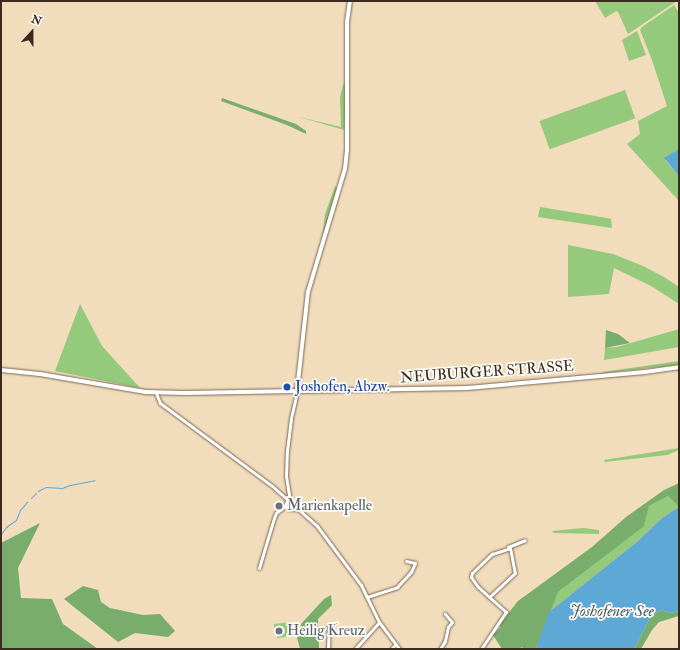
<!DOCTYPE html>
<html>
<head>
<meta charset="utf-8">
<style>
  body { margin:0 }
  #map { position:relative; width:680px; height:650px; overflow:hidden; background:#f1dcbb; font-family:"IM FELL Double Pica",serif }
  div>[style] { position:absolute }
  .green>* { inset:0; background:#95c97b; transform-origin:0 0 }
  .forest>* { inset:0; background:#78ad6b }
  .water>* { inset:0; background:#5ea8d6 }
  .stream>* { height:1px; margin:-0.5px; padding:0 0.5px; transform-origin:0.5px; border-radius:0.5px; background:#5ea8d6 }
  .roads { filter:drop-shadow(0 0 1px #7b6855) drop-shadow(0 0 1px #7b6855) }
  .street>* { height:3px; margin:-1.5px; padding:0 1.5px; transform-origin:1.5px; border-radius:1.5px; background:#fff }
  .secondary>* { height:4px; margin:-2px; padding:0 2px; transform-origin:2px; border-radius:2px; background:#fff }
  .dots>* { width:11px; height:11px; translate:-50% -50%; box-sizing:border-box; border:2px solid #fdfcf7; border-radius:50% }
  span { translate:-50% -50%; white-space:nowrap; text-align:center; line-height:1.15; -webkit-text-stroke:3.5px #fdfcf7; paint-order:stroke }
  .street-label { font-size:15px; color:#3b2a1e }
  .transit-label { font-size:15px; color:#164399 }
  .left { translate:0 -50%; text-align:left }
  .worship-label { font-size:15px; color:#5b616d }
  .water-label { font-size:16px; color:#495c68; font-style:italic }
  .frame { position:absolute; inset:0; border:2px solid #3b2a1e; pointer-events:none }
  .north { position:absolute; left:12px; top:12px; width:40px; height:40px; -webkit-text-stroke:3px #fdfcf7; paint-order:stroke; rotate:21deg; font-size:11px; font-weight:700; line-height:16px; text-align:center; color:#3b2a1e }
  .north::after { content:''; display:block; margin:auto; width:14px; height:18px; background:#3b2a1e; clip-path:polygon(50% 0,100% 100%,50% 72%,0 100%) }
</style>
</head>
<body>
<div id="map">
  <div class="green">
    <i style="clip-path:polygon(595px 1px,677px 1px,628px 34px,618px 12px,616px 11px,605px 18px)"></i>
    <i style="clip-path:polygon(674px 5px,679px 13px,679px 149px,665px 160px,679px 176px,679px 201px,627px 144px,640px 134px,638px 121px,667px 106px,652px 60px,640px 30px,642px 27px)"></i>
    <i style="clip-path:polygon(637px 31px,646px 55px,629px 61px,622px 40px)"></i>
    <i style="clip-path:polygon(346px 82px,344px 130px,299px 117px,341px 127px,340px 97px,343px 85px)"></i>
    <i style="left:625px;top:90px;width:30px;height:91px;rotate:70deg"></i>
    <i style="clip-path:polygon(335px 186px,338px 188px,322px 239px,325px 214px)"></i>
    <i style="clip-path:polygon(540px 207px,607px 218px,611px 219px,612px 228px,538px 217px)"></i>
    <i style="clip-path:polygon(568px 245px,613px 254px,643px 266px,664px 277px,679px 287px,679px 304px,651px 286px,614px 268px,609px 294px,568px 297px)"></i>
    <i style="clip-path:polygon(80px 304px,102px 346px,140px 388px,55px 371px)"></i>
    <i style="clip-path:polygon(679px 329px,679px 347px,604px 360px,605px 348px,617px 347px)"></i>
    <i style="clip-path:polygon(679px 361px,679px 365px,603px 373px,603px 372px)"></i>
    <i style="clip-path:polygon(679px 448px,679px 450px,667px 455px,605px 462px,604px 460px)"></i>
    <i style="clip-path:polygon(668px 496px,679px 507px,662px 518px,638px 541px,549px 612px,558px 592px,643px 526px,649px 506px)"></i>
    <i style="clip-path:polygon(583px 528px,599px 530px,599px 534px,554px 533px,552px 531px)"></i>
    <i style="clip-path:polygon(291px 622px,292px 631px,285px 637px,277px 638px,277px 635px,285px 633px,284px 627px,274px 628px,274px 624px)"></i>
  </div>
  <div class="forest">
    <i style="clip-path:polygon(222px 98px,296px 124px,306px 131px,306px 134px,287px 125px,221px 101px)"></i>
    <i style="clip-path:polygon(606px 330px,618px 334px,630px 343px,605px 348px)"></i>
    <i style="clip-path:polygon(679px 483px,679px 507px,668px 496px,649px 506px,644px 526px,558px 592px,536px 649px,523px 649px,522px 647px,519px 649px,502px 649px,493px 635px,501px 627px,499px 625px,518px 601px,592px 547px,626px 517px,664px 490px)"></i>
    <i style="clip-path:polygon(40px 523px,18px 568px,21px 598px,52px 599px,63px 624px,98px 649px,1px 649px,1px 543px)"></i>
    <i style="clip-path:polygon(83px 586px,98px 590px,101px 602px,110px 608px,143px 615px,160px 614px,175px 631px,168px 637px,135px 633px,118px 642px,64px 599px)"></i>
    <i style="clip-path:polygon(331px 595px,332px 605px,318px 619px,319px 649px,300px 649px,297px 638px,301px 624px,324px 599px)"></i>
    <i style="clip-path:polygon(661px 610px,670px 613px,679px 611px,679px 616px,659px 622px,652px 630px,641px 649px,634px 649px,651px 616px)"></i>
  </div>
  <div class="water">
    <i style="clip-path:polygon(679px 149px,679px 176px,664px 158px)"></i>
    <i style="clip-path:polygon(679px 507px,679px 611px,670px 613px,661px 610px,651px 616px,634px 649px,536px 649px,549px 612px,638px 541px,662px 518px)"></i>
  </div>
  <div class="stream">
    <i style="left:38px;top:491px;width:9px;rotate:-27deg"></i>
    <i style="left:46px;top:487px;width:16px;rotate:4deg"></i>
    <i style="left:62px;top:488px;width:9px;rotate:-21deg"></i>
    <i style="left:70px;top:485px;width:25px;rotate:-11deg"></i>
    <i style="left:31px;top:498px;width:7px;rotate:-45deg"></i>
    <i style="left:1px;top:534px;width:9px;rotate:-54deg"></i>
    <i style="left:6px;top:527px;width:12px;rotate:-35deg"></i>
    <i style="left:16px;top:520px;width:11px;rotate:-68deg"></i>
    <i style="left:20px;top:510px;width:11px;rotate:-49deg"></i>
  </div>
  <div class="roads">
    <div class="street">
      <i style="left:156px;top:393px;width:11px;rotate:68deg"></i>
      <i style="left:160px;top:403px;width:138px;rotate:36.5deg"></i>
      <i style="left:271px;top:485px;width:62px;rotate:41.7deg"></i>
      <i style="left:317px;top:526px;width:74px;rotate:53.3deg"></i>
      <i style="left:361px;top:585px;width:41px;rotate:64.1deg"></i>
      <i style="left:379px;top:622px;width:34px;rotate:53deg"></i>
      <i style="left:285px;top:506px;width:5px;rotate:37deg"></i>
      <i style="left:289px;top:509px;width:10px"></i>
      <i style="left:508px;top:547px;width:18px;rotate:-22deg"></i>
      <i style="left:259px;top:568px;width:52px;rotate:-73.3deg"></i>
      <i style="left:274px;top:518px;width:5px;rotate:-68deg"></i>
      <i style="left:276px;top:513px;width:11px;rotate:-38deg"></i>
      <i style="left:285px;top:506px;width:12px;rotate:-70deg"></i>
      <i style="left:289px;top:495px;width:19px;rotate:-99deg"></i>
      <i style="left:286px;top:476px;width:25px;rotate:-88deg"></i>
      <i style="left:287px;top:451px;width:33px;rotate:-83deg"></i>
      <i style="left:291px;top:418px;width:28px;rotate:-77deg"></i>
      <i style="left:367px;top:597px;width:32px;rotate:-18deg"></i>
      <i style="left:397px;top:587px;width:21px;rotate:-47deg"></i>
      <i style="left:411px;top:572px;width:10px;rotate:-66deg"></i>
      <i style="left:415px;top:563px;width:9px;rotate:-167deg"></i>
      <i style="left:328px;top:649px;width:23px;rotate:-88deg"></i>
      <i style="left:355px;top:649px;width:36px;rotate:-48deg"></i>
      <i style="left:391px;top:649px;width:6px;rotate:-45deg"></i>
      <i style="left:440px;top:649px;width:9px;rotate:-58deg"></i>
      <i style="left:445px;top:641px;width:14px;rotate:-78deg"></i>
      <i style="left:448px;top:627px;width:6px;rotate:-51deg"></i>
      <i style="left:452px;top:622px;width:11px;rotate:-131deg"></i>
      <i style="left:481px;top:649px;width:45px;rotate:-56deg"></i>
      <i style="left:506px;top:612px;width:38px;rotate:-138deg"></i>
      <i style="left:478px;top:587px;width:12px;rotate:-125deg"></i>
      <i style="left:471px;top:577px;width:4px;rotate:-76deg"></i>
      <i style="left:472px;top:573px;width:28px;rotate:-44deg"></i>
      <i style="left:492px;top:554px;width:19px;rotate:-18deg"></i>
      <i style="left:510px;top:548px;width:25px;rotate:79deg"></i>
      <i style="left:515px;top:573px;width:35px;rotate:137deg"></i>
    </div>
    <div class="secondary">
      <i style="left:1px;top:370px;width:39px;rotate:6deg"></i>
      <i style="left:40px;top:374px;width:107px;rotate:9.7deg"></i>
      <i style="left:145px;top:392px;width:40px;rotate:1.4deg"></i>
      <i style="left:185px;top:393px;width:282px;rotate:-1deg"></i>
      <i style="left:467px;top:388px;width:179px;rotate:-5.1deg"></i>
      <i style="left:645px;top:372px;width:34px;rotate:-8deg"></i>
      <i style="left:297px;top:391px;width:100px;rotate:-83.7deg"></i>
      <i style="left:308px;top:292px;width:128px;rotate:-73.3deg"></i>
      <i style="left:345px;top:169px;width:20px;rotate:-84deg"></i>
      <i style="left:347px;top:149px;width:127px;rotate:-90deg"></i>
      <i style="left:347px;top:22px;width:21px;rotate:-82deg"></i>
    </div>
  </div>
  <div class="dots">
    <i style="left:287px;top:387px;background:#1a4fb4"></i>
    <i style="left:279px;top:506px;background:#6b7280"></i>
    <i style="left:279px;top:631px;background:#6b7280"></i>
  </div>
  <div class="street-label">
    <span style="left:487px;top:372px;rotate:-4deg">NEUBURGER STRASSE</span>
  </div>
  <div class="transit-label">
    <span class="left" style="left:295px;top:387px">Joshofen, Abzw.</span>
  </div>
  <div class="worship-label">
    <span class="left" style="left:287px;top:506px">Marienkapelle</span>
    <span class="left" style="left:287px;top:631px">Heilig Kreuz</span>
  </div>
  <div class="water-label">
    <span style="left:612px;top:611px">Joshofener See</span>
  </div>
  <div class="frame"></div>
  <div class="north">N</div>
</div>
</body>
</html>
